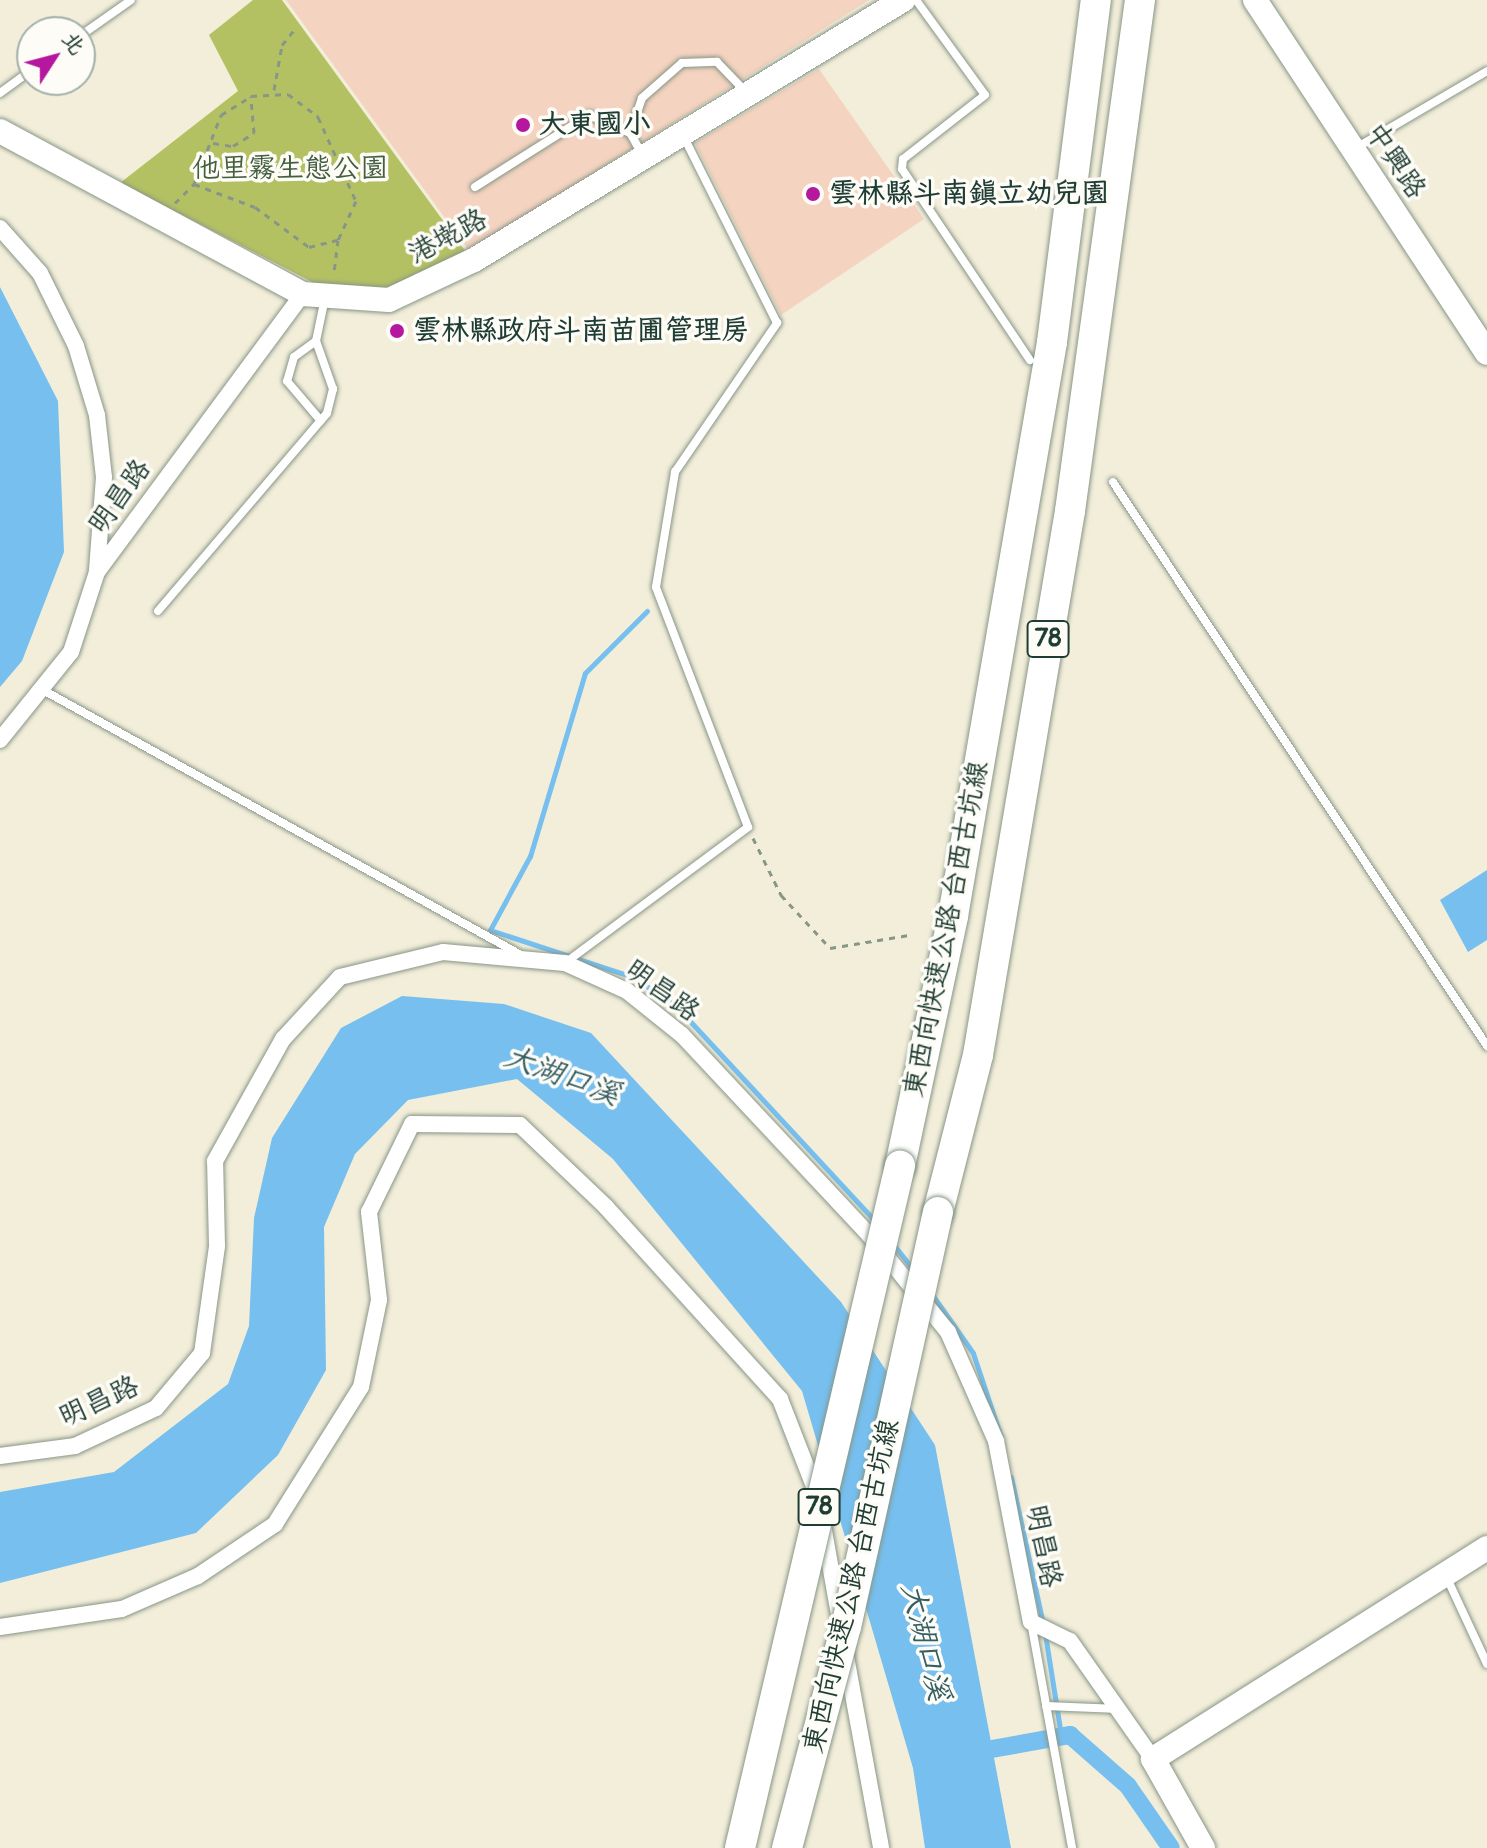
<!DOCTYPE html>
<html>
<head>
<meta charset="utf-8">
<style>
  body { margin:0 }
  #map { position:relative; width:1487px; height:1848px; overflow:hidden; background:#f2eeda; font-family:Pangolin,"LXGW WenKai TC",sans-serif }
  div>[style] { position:absolute }
  .built>* { inset:0; background:#f4d3c0 }
  .green>* { inset:0; background:#b4c163 }
  .water>* { inset:0; background:#76bfef }
  .stream>* { height:5px; margin:-2.5px; padding:0 2.5px; transform-origin:2.5px; border-radius:2.5px; background:#76bfef }
  .canal>* { height:18px; margin:-9px; padding:0 9px; transform-origin:9px; border-radius:9px; background:#76bfef }
  .path>* { height:3px; margin-top:-1.5px; transform-origin:0; background:repeating-linear-gradient(90deg,#889687 0 6px,transparent 0 12px) }
  .roads { filter:drop-shadow(0 0 2px #889687) drop-shadow(0 0 2px #889687) }
  .lane>* { height:8px; margin:-4px; padding:0 4px; transform-origin:4px; border-radius:4px; background:#fff }
  .street>* { height:16px; margin:-8px; padding:0 8px; transform-origin:8px; border-radius:8px; background:#fff }
  .secondary>* { height:24px; margin:-12px; padding:0 12px; transform-origin:12px; border-radius:12px; background:#fff }
  .highway>* { height:30px; margin:-15px; padding:0 15px; transform-origin:15px; border-radius:15px; background:#fff }
  .bridges { filter:drop-shadow(0 0 2px #889687) drop-shadow(0 0 2px #889687) }
  .highway-bridge>* { height:30px; margin:-15px; padding:0 15px; transform-origin:15px; border-radius:15px; background:#fff }
  .dots>* { width:22px; height:22px; translate:-50% -50%; box-sizing:border-box; border:4px solid #fdfcf7; border-radius:50% }
  span { translate:-50% -50%; white-space:nowrap; text-align:center; line-height:1.15; -webkit-text-stroke:7px #fdfcf7; paint-order:stroke }
  .shield-label span { padding:2px 6px; background:#fdfcf7; border:2px solid; border-radius:6px; -webkit-text-stroke-width:0 }
  .shield-label { font-size:26px; color:#1f3d34; font-weight:700 }
  .poi-label { font-size:28px; color:#1f3d34; font-weight:700 }
  .left { translate:0 -50%; text-align:left }
  .street-label { font-size:28px; color:#1f3d34 }
  .park-label { font-size:28px; color:#445e40 }
  .water-label { font-size:30px; color:#355e63; font-style:italic }
  .north { position:absolute; left:16px; top:16px; width:80px; height:80px; box-sizing:border-box; background:#fdfcf7; border:2px solid #a4b0a9; border-radius:50%; rotate:54deg; font-size:22px; font-weight:700; line-height:32px; text-align:center; color:#1f3d34 }
  .north::after { content:''; display:block; margin:auto; width:28px; height:36px; background:#b5179e; clip-path:polygon(50% 0,100% 100%,50% 72%,0 100%) }
</style>
</head>
<body>
<div id="map">
  <div class="built">
    <i style="clip-path:polygon(286px 0,869px 0,469px 251px)"></i>
    <i style="clip-path:polygon(819px 69px,924px 219px,781px 315px,695px 143px)"></i>
  </div>
  <div class="green">
    <i style="clip-path:polygon(253px 0,282px 0,466px 252px,387px 289px,316px 284px,120px 183px,238px 91px,209px 35px)"></i>
  </div>
  <div class="water">
    <i style="clip-path:polygon(0 287px,58px 401px,64px 552px,22px 661px,0 687px)"></i>
    <i style="clip-path:polygon(1487px 870px,1487px 940px,1468px 952px,1440px 900px)"></i>
    <i style="clip-path:polygon(402px 996px,504px 1004px,591px 1033px,841px 1302px,935px 1445px,1011px 1848px,925px 1848px,913px 1768px,802px 1391px,613px 1159px,517px 1079px,408px 1100px,355px 1154px,324px 1227px,326px 1370px,278px 1455px,196px 1533px,0 1583px,0 1492px,114px 1472px,228px 1384px,249px 1326px,254px 1218px,272px 1138px,341px 1028px)"></i>
  </div>
  <div class="stream">
    <i style="left:647px;top:611px;width:88px;rotate:135deg"></i>
    <i style="left:585px;top:673px;width:191px;rotate:106.7deg"></i>
    <i style="left:530px;top:856px;width:84px;rotate:118.4deg"></i>
    <i style="left:490px;top:930px;width:151px;rotate:18.2deg"></i>
    <i style="left:633px;top:977px;width:52px;rotate:34deg"></i>
    <i style="left:676px;top:1006px;width:294px;rotate:47.2deg"></i>
    <i style="left:894px;top:1245px;width:31px;rotate:52deg"></i>
    <i style="left:931px;top:1293px;width:73px;rotate:55deg"></i>
    <i style="left:973px;top:1353px;width:89px;rotate:71.6deg"></i>
    <i style="left:1011px;top:1477px;width:150px;rotate:77.7deg"></i>
    <i style="left:1045px;top:1634px;width:102px;rotate:81deg"></i>
  </div>
  <div class="canal">
    <i style="left:969px;top:1753px;width:103px;rotate:-10.1deg"></i>
    <i style="left:1070px;top:1735px;width:77px;rotate:41.3deg"></i>
    <i style="left:1128px;top:1786px;width:75px;rotate:55.3deg"></i>
  </div>
  <div class="path">
    <i style="left:274px;top:90px;width:46px;rotate:-79.9deg"></i>
    <i style="left:282px;top:45px;width:21px;rotate:-51deg"></i>
    <i style="left:213px;top:143px;width:20px;rotate:9deg"></i>
    <i style="left:233px;top:146px;width:25px;rotate:-32deg"></i>
    <i style="left:254px;top:133px;width:37px;rotate:-95deg"></i>
    <i style="left:194px;top:184px;width:65px;rotate:20.7deg"></i>
    <i style="left:255px;top:207px;width:67px;rotate:36.5deg"></i>
    <i style="left:309px;top:247px;width:30px;rotate:-14deg"></i>
    <i style="left:175px;top:203px;width:27px;rotate:-45deg"></i>
    <i style="left:194px;top:184px;width:74px;rotate:-68.6deg"></i>
    <i style="left:221px;top:115px;width:36px;rotate:-32deg"></i>
    <i style="left:251px;top:96px;width:37px;rotate:-3deg"></i>
    <i style="left:288px;top:94px;width:38px;rotate:37deg"></i>
    <i style="left:318px;top:117px;width:92px;rotate:65.7deg"></i>
    <i style="left:356px;top:201px;width:43px;rotate:114.8deg"></i>
    <i style="left:338px;top:240px;width:34px;rotate:97deg"></i>
    <i style="left:753px;top:838px;width:64px;rotate:63.8deg"></i>
    <i style="left:781px;top:895px;width:72px;rotate:47.2deg"></i>
    <i style="left:830px;top:948px;width:80px;rotate:-9.3deg"></i>
  </div>
  <div class="roads">
    <div class="lane">
      <i style="left:916px;top:0;width:117px;rotate:54deg"></i>
      <i style="left:985px;top:95px;width:104px;rotate:142deg"></i>
      <i style="left:903px;top:159px;width:10px;rotate:96deg"></i>
      <i style="left:902px;top:169px;width:230px;rotate:56.2deg"></i>
      <i style="left:80px;top:36px;width:62px;rotate:-35.2deg"></i>
      <i style="left:0;top:93px;width:39px;rotate:-36deg"></i>
      <i style="left:1356px;top:148px;width:152px;rotate:-30.4deg"></i>
      <i style="left:643px;top:156px;width:26px;rotate:-119deg"></i>
      <i style="left:630px;top:133px;width:37px;rotate:-71deg"></i>
      <i style="left:642px;top:98px;width:53px;rotate:-41.2deg"></i>
      <i style="left:682px;top:63px;width:35px;rotate:-2deg"></i>
      <i style="left:717px;top:62px;width:42px;rotate:46deg"></i>
      <i style="left:475px;top:187px;width:135px;rotate:-32.3deg"></i>
      <i style="left:589px;top:115px;width:45px;rotate:23.7deg"></i>
      <i style="left:316px;top:341px;width:27px;rotate:144deg"></i>
      <i style="left:294px;top:357px;width:25px;rotate:106deg"></i>
      <i style="left:287px;top:381px;width:52px;rotate:49.6deg"></i>
      <i style="left:1113px;top:482px;width:677px;rotate:56.45deg"></i>
      <i style="left:158px;top:611px;width:260px;rotate:-49.5deg"></i>
      <i style="left:327px;top:413px;width:25px;rotate:-76deg"></i>
      <i style="left:333px;top:389px;width:51px;rotate:-109.5deg"></i>
      <i style="left:316px;top:341px;width:44px;rotate:-78.2deg"></i>
      <i style="left:43px;top:690px;width:544px;rotate:29.01deg"></i>
      <i style="left:565px;top:963px;width:228px;rotate:-36.6deg"></i>
      <i style="left:748px;top:827px;width:257px;rotate:-111deg"></i>
      <i style="left:656px;top:587px;width:117px;rotate:-80.6deg"></i>
      <i style="left:675px;top:472px;width:181px;rotate:-55.6deg"></i>
      <i style="left:777px;top:323px;width:208px;rotate:-116.6deg"></i>
      <i style="left:1446px;top:1576px;width:97px;rotate:65deg"></i>
      <i style="left:1031px;top:1622px;width:230px;rotate:79.7deg"></i>
      <i style="left:1046px;top:1706px;width:73px;rotate:2.4deg"></i>
    </div>
    <div class="street">
      <i style="left:0;top:228px;width:60px;rotate:48.4deg"></i>
      <i style="left:40px;top:273px;width:81px;rotate:63.7deg"></i>
      <i style="left:76px;top:346px;width:72px;rotate:73.1deg"></i>
      <i style="left:97px;top:415px;width:62px;rotate:83.6deg"></i>
      <i style="left:104px;top:477px;width:94px;rotate:94.3deg"></i>
      <i style="left:0;top:740px;width:113px;rotate:-51.1deg"></i>
      <i style="left:71px;top:652px;width:84px;rotate:-72deg"></i>
      <i style="left:97px;top:572px;width:346px;rotate:-53.5deg"></i>
      <i style="left:0;top:1456px;width:76px;rotate:-7.6deg"></i>
      <i style="left:75px;top:1446px;width:89px;rotate:-25.1deg"></i>
      <i style="left:156px;top:1408px;width:72px;rotate:-50.1deg"></i>
      <i style="left:202px;top:1353px;width:108px;rotate:-82deg"></i>
      <i style="left:217px;top:1246px;width:85px;rotate:-91.3deg"></i>
      <i style="left:215px;top:1161px;width:140px;rotate:-60.9deg"></i>
      <i style="left:283px;top:1039px;width:84px;rotate:-47.4deg"></i>
      <i style="left:340px;top:977px;width:106px;rotate:-13.6deg"></i>
      <i style="left:443px;top:952px;width:122px;rotate:5.2deg"></i>
      <i style="left:565px;top:963px;width:68px;rotate:24.3deg"></i>
      <i style="left:627px;top:991px;width:70px;rotate:38.7deg"></i>
      <i style="left:682px;top:1035px;width:275px;rotate:46.9deg"></i>
      <i style="left:870px;top:1236px;width:124px;rotate:50.9deg"></i>
      <i style="left:948px;top:1332px;width:119px;rotate:66.2deg"></i>
      <i style="left:996px;top:1441px;width:184px;rotate:79.1deg"></i>
      <i style="left:1031px;top:1622px;width:43px;rotate:26deg"></i>
      <i style="left:1070px;top:1641px;width:144px;rotate:54.9deg"></i>
      <i style="left:823px;top:1525px;width:97px;rotate:79.9deg"></i>
      <i style="left:0;top:1627px;width:123px;rotate:-8.4deg"></i>
      <i style="left:122px;top:1609px;width:83px;rotate:-23.5deg"></i>
      <i style="left:198px;top:1576px;width:93px;rotate:-34deg"></i>
      <i style="left:275px;top:1524px;width:162px;rotate:-57.9deg"></i>
      <i style="left:361px;top:1387px;width:89px;rotate:-78.3deg"></i>
      <i style="left:379px;top:1300px;width:89px;rotate:-96.5deg"></i>
      <i style="left:369px;top:1212px;width:98px;rotate:-64deg"></i>
      <i style="left:412px;top:1124px;width:108px;rotate:0.5deg"></i>
      <i style="left:520px;top:1125px;width:119px;rotate:43.6deg"></i>
      <i style="left:606px;top:1207px;width:259px;rotate:47.8deg"></i>
      <i style="left:780px;top:1399px;width:102px;rotate:68.7deg"></i>
      <i style="left:845px;top:1651px;width:200px;rotate:79.6deg"></i>
    </div>
    <div class="secondary">
      <i style="left:1255px;top:0;width:422px;rotate:56.7deg"></i>
      <i style="left:0;top:131px;width:344px;rotate:28.3deg"></i>
      <i style="left:303px;top:294px;width:86px;rotate:4deg"></i>
      <i style="left:389px;top:300px;width:94px;rotate:-25.2deg"></i>
      <i style="left:474px;top:260px;width:502px;rotate:-31.22deg"></i>
      <i style="left:1203px;top:1848px;width:102px;rotate:-119.3deg"></i>
      <i style="left:1153px;top:1759px;width:395px;rotate:-32.3deg"></i>
    </div>
    <div class="highway">
      <i style="left:900px;top:1166px;width:256px;rotate:-78deg"></i>
      <i style="left:953px;top:916px;width:582px;rotate:-80.21deg"></i>
      <i style="left:1052px;top:342px;width:345px;rotate:-82.7deg"></i>
      <i style="left:938px;top:1212px;width:162px;rotate:-75.7deg"></i>
      <i style="left:978px;top:1055px;width:552px;rotate:-80.4deg"></i>
      <i style="left:1070px;top:511px;width:516px;rotate:-82.2deg"></i>
    </div>
  </div>
  <div class="bridges">
    <div class="highway-bridge">
      <i style="left:740px;top:1848px;width:701px;rotate:-76.8deg"></i>
      <i style="left:787px;top:1848px;width:229px;rotate:-75.1deg"></i>
      <i style="left:846px;top:1627px;width:425px;rotate:-77.5deg"></i>
    </div>
  </div>
  <div class="dots">
    <i style="left:523px;top:125px;background:#b5179e"></i>
    <i style="left:813px;top:194px;background:#b5179e"></i>
    <i style="left:397px;top:331px;background:#b5179e"></i>
  </div>
  <div class="shield-label">
    <span style="left:1048px;top:639px">78</span>
    <span style="left:819px;top:1507px">78</span>
  </div>
  <div class="poi-label">
    <span class="left" style="left:539px;top:125px">大東國小</span>
    <span class="left" style="left:829px;top:194px">雲林縣斗南鎮立幼兒園</span>
    <span class="left" style="left:413px;top:331px">雲林縣政府斗南苗圃管理房</span>
  </div>
  <div class="street-label">
    <span style="left:1395px;top:161px;rotate:56deg">中興路</span>
    <span style="left:448px;top:237px;rotate:-28deg">港墘路</span>
    <span style="left:120px;top:497px;rotate:-54deg">明昌路</span>
    <span style="left:947px;top:929px;rotate:-79deg">東西向快速公路 台西古坑線</span>
    <span style="left:662px;top:991px;rotate:36deg">明昌路</span>
    <span style="left:99px;top:1402px;rotate:-24deg">明昌路</span>
    <span style="left:1043px;top:1546px;rotate:79deg">明昌路</span>
    <span style="left:852px;top:1586px;rotate:-77deg">東西向快速公路 台西古坑線</span>
  </div>
  <div class="park-label">
    <span style="left:290px;top:169px">他里霧生態公園</span>
  </div>
  <div class="water-label">
    <span style="left:562px;top:1076px;rotate:20deg">大湖口溪</span>
    <span style="left:925px;top:1642px;rotate:76deg">大湖口溪</span>
  </div>
  <div class="north">北</div>
</div>
</body>
</html>
